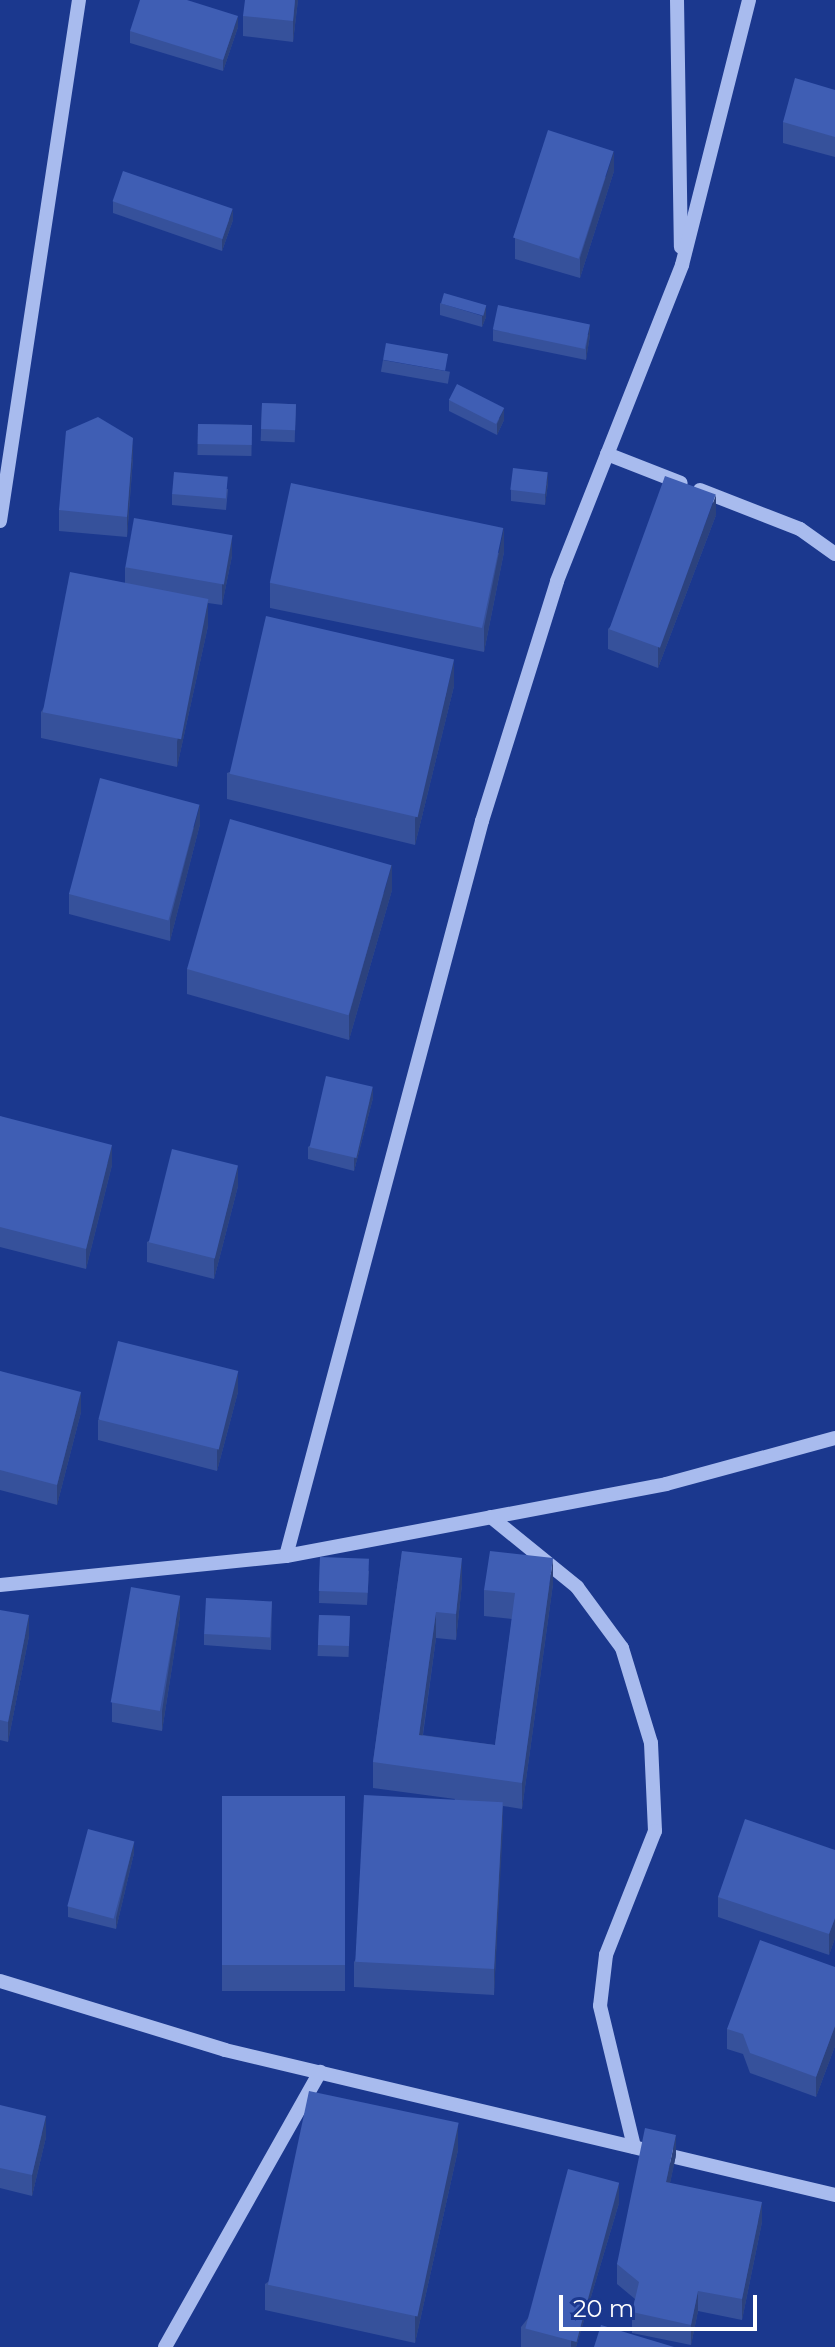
<!DOCTYPE html>
<html>
<head>
<meta charset="utf-8">
<style>
  body { margin:0 }
  #map { position:relative; width:835px; height:2347px; overflow:hidden; background:#1b388e; font-family:Montserrat,sans-serif }
  div>[style] { position:absolute }
  .minor>* { height:14px; margin:-7px; padding:0 7px; transform-origin:7px; border-radius:7px; background:#a8bbee }
  .wall>* { inset:0; background:#36519b; transform-origin:0 0 }
  .shaded-wall>* { inset:0; background:#2c427e }
  .building>* { inset:0; background:#3f5eb4; transform-origin:0 0 }
  span { translate:-50% -50%; white-space:nowrap; text-align:center; line-height:1.15; -webkit-text-stroke:6px #1b388e; paint-order:stroke }
  .scale { position:absolute; left:559px; top:2295px; width:198px; height:36px; box-sizing:border-box; border:4px solid #fff; border-top:0; padding-left:10px; font-size:24px; line-height:28px; white-space:nowrap; color:#fff; -webkit-text-stroke:6px #1b388e; paint-order:stroke }
</style>
</head>
<body>
<div id="map">
  <div class="minor">
    <i style="left:677px;top:0;width:247px;rotate:89.1deg"></i>
    <i style="left:607px;top:454px;width:79px;rotate:21.4deg"></i>
    <i style="left:700px;top:490px;width:107px;rotate:21.3deg"></i>
    <i style="left:800px;top:529px;width:43px;rotate:35.5deg"></i>
    <i style="left:0;top:521px;width:527px;rotate:-81.38deg"></i>
    <i style="left:491px;top:1517px;width:111px;rotate:39.1deg"></i>
    <i style="left:577px;top:1587px;width:76px;rotate:53.6deg"></i>
    <i style="left:622px;top:1648px;width:99px;rotate:73deg"></i>
    <i style="left:651px;top:1743px;width:88px;rotate:87.4deg"></i>
    <i style="left:655px;top:1831px;width:133px;rotate:111.6deg"></i>
    <i style="left:606px;top:1955px;width:51px;rotate:96.7deg"></i>
    <i style="left:600px;top:2006px;width:145px;rotate:76.4deg"></i>
    <i style="left:286px;top:1556px;width:761px;rotate:-75.07deg"></i>
    <i style="left:482px;top:821px;width:251px;rotate:-72.6deg"></i>
    <i style="left:557px;top:581px;width:340px;rotate:-68.4deg"></i>
    <i style="left:682px;top:265px;width:273px;rotate:-75.8deg"></i>
    <i style="left:0;top:1585px;width:287px;rotate:-5.8deg"></i>
    <i style="left:286px;top:1556px;width:387px;rotate:-10.7deg"></i>
    <i style="left:666px;top:1484px;width:175px;rotate:-15.2deg"></i>
    <i style="left:0;top:1981px;width:235px;rotate:17deg"></i>
    <i style="left:225px;top:2050px;width:627px;rotate:13.37deg"></i>
    <i style="left:165px;top:2347px;width:316px;rotate:-60.6deg"></i>
  </div>
  <div class="wall">
    <i style="clip-path:polygon(298px 0,293px 42px,243px 36px,243px 16px)"></i>
    <i style="clip-path:polygon(238px 27px,223px 71px,130px 43px,130px 31px)"></i>
    <i style="clip-path:polygon(835px 90px,835px 157px,783px 143px,783px 122px)"></i>
    <i style="clip-path:polygon(614px 171px,580px 278px,515px 259px,515px 238px)"></i>
    <i style="clip-path:polygon(113px 201px,233px 220px,222px 251px,113px 213px)"></i>
    <i style="clip-path:polygon(440px 303px,486px 317px,482px 327px,440px 315px)"></i>
    <i style="clip-path:polygon(493px 330px,590px 335px,586px 360px,493px 341px)"></i>
    <i style="left:383px;top:360px;width:68px;height:12px;rotate:10deg"></i>
    <i style="clip-path:polygon(449px 400px,504px 420px,497px 435px,449px 411px)"></i>
    <i style="left:262px;top:403px;width:34px;height:38px;rotate:2deg"></i>
    <i style="left:198px;top:424px;width:54px;height:31px;rotate:1deg"></i>
    <i style="clip-path:polygon(133px 458px,127px 537px,59px 531px,59px 510px)"></i>
    <i style="clip-path:polygon(548px 483px,545px 505px,511px 501px,511px 490px)"></i>
    <i style="clip-path:polygon(228px 489px,226px 510px,172px 505px,172px 494px)"></i>
    <i style="clip-path:polygon(716px 515px,658px 668px,608px 649px,608px 629px)"></i>
    <i style="clip-path:polygon(504px 552px,484px 652px,270px 608px,270px 583px)"></i>
    <i style="clip-path:polygon(232px 556px,222px 605px,208px 603px,208px 626px,177px 767px,41px 738px,41px 712px,125px 583px,125px 567px)"></i>
    <i style="clip-path:polygon(454px 686px,415px 845px,227px 799px,227px 773px)"></i>
    <i style="clip-path:polygon(200px 824px,170px 941px,69px 914px,69px 894px)"></i>
    <i style="clip-path:polygon(392px 890px,349px 1040px,187px 994px,187px 969px)"></i>
    <i style="clip-path:polygon(373px 1098px,354px 1171px,308px 1159px,308px 1147px)"></i>
    <i style="clip-path:polygon(0 1116px,112px 1165px,86px 1269px,0 1247px)"></i>
    <i style="clip-path:polygon(238px 1186px,214px 1279px,147px 1262px,147px 1242px)"></i>
    <i style="clip-path:polygon(0 1371px,81px 1412px,57px 1505px,0 1490px)"></i>
    <i style="clip-path:polygon(238px 1392px,217px 1471px,98px 1440px,98px 1420px)"></i>
    <i style="clip-path:polygon(402px 1551px,462px 1584px,456px 1640px,436px 1638px,423px 1735px,495px 1745px,512px 1619px,484px 1616px,484px 1590px,553px 1584px,522px 1809px,503px 1806px,494px 1995px,354px 1987px,354px 1962px,455px 1799px,373px 1788px,373px 1762px)"></i>
    <i style="clip-path:polygon(320px 1557px,369px 1571px,367px 1605px,319px 1603px)"></i>
    <i style="clip-path:polygon(272px 1601px,271px 1650px,204px 1645px,204px 1634px)"></i>
    <i style="clip-path:polygon(0 1610px,29px 1636px,8px 1742px,0 1740px)"></i>
    <i style="left:319px;top:1615px;width:31px;height:41px;rotate:2deg"></i>
    <i style="clip-path:polygon(180px 1616px,162px 1731px,112px 1722px,112px 1702px)"></i>
    <i style="left:222px;top:1796px;width:123px;height:195px"></i>
    <i style="clip-path:polygon(835px 1850px,835px 1938px,829px 1955px,718px 1917px,718px 1897px)"></i>
    <i style="clip-path:polygon(134px 1853px,116px 1929px,68px 1917px,68px 1906px)"></i>
    <i style="clip-path:polygon(835px 1967px,835px 2046px,816px 2097px,750px 2073px,743px 2054px,727px 2049px,727px 2029px)"></i>
    <i style="clip-path:polygon(0 2105px,46px 2137px,32px 2196px,0 2188px)"></i>
    <i style="clip-path:polygon(458px 2150px,415px 2343px,265px 2310px,265px 2284px)"></i>
    <i style="clip-path:polygon(676px 2155px,670px 2183px,762px 2222px,742px 2320px,698px 2311px,691px 2345px,632px 2333px,632px 2312px,635px 2299px,617px 2284px,617px 2264px)"></i>
    <i style="clip-path:polygon(619px 2203px,576px 2347px,521px 2347px,521px 2327px)"></i>
  </div>
  <div class="shaded-wall">
    <i style="clip-path:polygon(295px 0,298px 0,293px 42px,293px 21px)"></i>
    <i style="clip-path:polygon(238px 16px,238px 27px,223px 71px,223px 60px)"></i>
    <i style="clip-path:polygon(614px 151px,614px 171px,580px 278px,580px 258px)"></i>
    <i style="clip-path:polygon(233px 209px,233px 220px,222px 251px,222px 240px)"></i>
    <i style="clip-path:polygon(486px 305px,486px 317px,482px 327px,482px 315px)"></i>
    <i style="clip-path:polygon(590px 324px,590px 335px,586px 360px,586px 348px)"></i>
    <i style="clip-path:polygon(504px 408px,504px 420px,497px 435px,497px 424px)"></i>
    <i style="clip-path:polygon(133px 438px,133px 458px,127px 537px,127px 517px)"></i>
    <i style="clip-path:polygon(548px 472px,548px 483px,545px 505px,545px 494px)"></i>
    <i style="clip-path:polygon(716px 495px,716px 515px,658px 668px,658px 647px)"></i>
    <i style="clip-path:polygon(504px 527px,504px 552px,484px 652px,484px 627px)"></i>
    <i style="clip-path:polygon(232px 536px,232px 556px,222px 605px,222px 585px)"></i>
    <i style="clip-path:polygon(208px 600px,208px 626px,177px 767px,177px 742px)"></i>
    <i style="clip-path:polygon(454px 661px,454px 686px,415px 845px,415px 819px)"></i>
    <i style="clip-path:polygon(200px 804px,200px 824px,170px 941px,170px 920px)"></i>
    <i style="clip-path:polygon(392px 864px,392px 890px,349px 1040px,349px 1015px)"></i>
    <i style="clip-path:polygon(373px 1087px,373px 1098px,354px 1171px,354px 1159px)"></i>
    <i style="clip-path:polygon(112px 1145px,112px 1165px,86px 1269px,86px 1249px)"></i>
    <i style="clip-path:polygon(238px 1166px,238px 1186px,214px 1279px,214px 1259px)"></i>
    <i style="clip-path:polygon(238px 1372px,238px 1392px,217px 1471px,217px 1451px)"></i>
    <i style="clip-path:polygon(81px 1392px,81px 1412px,57px 1505px,57px 1485px)"></i>
    <i style="clip-path:polygon(462px 1558px,462px 1584px,456px 1640px,456px 1614px)"></i>
    <i style="clip-path:polygon(553px 1558px,553px 1584px,522px 1809px,522px 1783px)"></i>
    <i style="clip-path:polygon(180px 1596px,180px 1616px,162px 1731px,162px 1711px)"></i>
    <i style="clip-path:polygon(436px 1612px,436px 1638px,419px 1761px,419px 1735px)"></i>
    <i style="clip-path:polygon(29px 1615px,29px 1636px,8px 1742px,8px 1722px)"></i>
    <i style="clip-path:polygon(503px 1802px,503px 1827px,494px 1995px,494px 1969px)"></i>
    <i style="clip-path:polygon(134px 1841px,134px 1853px,116px 1929px,116px 1918px)"></i>
    <i style="clip-path:polygon(835px 1918px,835px 1938px,829px 1955px,829px 1934px)"></i>
    <i style="clip-path:polygon(835px 2026px,835px 2046px,816px 2097px,816px 2077px)"></i>
    <i style="clip-path:polygon(46px 2116px,46px 2137px,32px 2196px,32px 2175px)"></i>
    <i style="clip-path:polygon(458px 2124px,458px 2150px,415px 2343px,415px 2317px)"></i>
    <i style="clip-path:polygon(676px 2135px,676px 2155px,666px 2202px,666px 2182px)"></i>
    <i style="clip-path:polygon(619px 2183px,619px 2203px,576px 2347px,571px 2347px,571px 2342px)"></i>
    <i style="clip-path:polygon(762px 2202px,762px 2222px,742px 2320px,742px 2299px)"></i>
    <i style="clip-path:polygon(698px 2291px,698px 2311px,691px 2345px,691px 2325px)"></i>
  </div>
  <div class="building">
    <i style="clip-path:polygon(140px 0,187px 0,238px 16px,223px 60px,130px 31px)"></i>
    <i style="clip-path:polygon(245px 0,295px 0,293px 21px,243px 16px)"></i>
    <i style="clip-path:polygon(795px 78px,835px 90px,835px 137px,783px 122px)"></i>
    <i style="left:548px;top:130px;width:69px;height:113px;rotate:18deg"></i>
    <i style="left:123px;top:171px;width:116px;height:32px;rotate:19deg"></i>
    <i style="left:444px;top:293px;width:44px;height:11px;rotate:16deg"></i>
    <i style="left:498px;top:305px;width:94px;height:25px;rotate:12deg"></i>
    <i style="left:386px;top:343px;width:63px;height:17px;rotate:10deg"></i>
    <i style="left:457px;top:384px;width:53px;height:18px;rotate:27deg"></i>
    <i style="left:262px;top:403px;width:34px;height:26px;rotate:2deg"></i>
    <i style="clip-path:polygon(98px 417px,133px 438px,127px 517px,59px 510px,66px 431px)"></i>
    <i style="left:198px;top:424px;width:54px;height:20px;rotate:1deg"></i>
    <i style="left:513px;top:468px;width:35px;height:22px;rotate:7deg"></i>
    <i style="left:174px;top:472px;width:54px;height:22px;rotate:5deg"></i>
    <i style="left:665px;top:476px;width:54px;height:163px;rotate:20deg"></i>
    <i style="left:291px;top:483px;width:217px;height:102px;rotate:12deg"></i>
    <i style="left:134px;top:518px;width:100px;height:50px;rotate:10deg"></i>
    <i style="left:70px;top:572px;width:141px;height:143px;rotate:11deg"></i>
    <i style="left:266px;top:616px;width:193px;height:162px;rotate:13deg"></i>
    <i style="left:100px;top:778px;width:103px;height:120px;rotate:15deg"></i>
    <i style="left:230px;top:819px;width:168px;height:156px;rotate:16deg"></i>
    <i style="left:326px;top:1076px;width:48px;height:73px;rotate:13deg"></i>
    <i style="clip-path:polygon(0 1116px,112px 1145px,86px 1249px,0 1227px)"></i>
    <i style="left:172px;top:1149px;width:68px;height:96px;rotate:14deg"></i>
    <i style="left:118px;top:1341px;width:124px;height:81px;rotate:14deg"></i>
    <i style="clip-path:polygon(0 1371px,81px 1392px,57px 1485px,0 1470px)"></i>
    <i style="clip-path:polygon(402px 1551px,462px 1558px,456px 1614px,436px 1612px,419px 1735px,495px 1745px,515px 1593px,484px 1590px,490px 1551px,553px 1558px,522px 1783px,373px 1762px)"></i>
    <i style="left:320px;top:1557px;width:49px;height:34px;rotate:2deg"></i>
    <i style="left:131px;top:1587px;width:50px;height:117px;rotate:10deg"></i>
    <i style="left:206px;top:1598px;width:66px;height:36px;rotate:3deg"></i>
    <i style="clip-path:polygon(0 1610px,29px 1615px,8px 1722px,0 1720px)"></i>
    <i style="left:319px;top:1615px;width:31px;height:30px;rotate:2deg"></i>
    <i style="left:364px;top:1795px;width:139px;height:167px;rotate:3deg"></i>
    <i style="left:222px;top:1796px;width:123px;height:169px"></i>
    <i style="clip-path:polygon(745px 1819px,835px 1850px,835px 1918px,829px 1934px,718px 1897px)"></i>
    <i style="left:88px;top:1829px;width:48px;height:80px;rotate:15deg"></i>
    <i style="clip-path:polygon(760px 1940px,835px 1967px,835px 2026px,816px 2077px,750px 2053px,743px 2034px,727px 2029px)"></i>
    <i style="left:309px;top:2091px;width:153px;height:198px;rotate:12deg"></i>
    <i style="clip-path:polygon(0 2105px,46px 2116px,32px 2175px,0 2168px)"></i>
    <i style="clip-path:polygon(645px 2128px,676px 2135px,666px 2182px,762px 2202px,742px 2299px,698px 2291px,691px 2325px,632px 2312px,639px 2282px,617px 2264px)"></i>
    <i style="left:568px;top:2169px;width:53px;height:165px;rotate:15deg"></i>
    <i style="clip-path:polygon(601px 2325px,674px 2347px,594px 2347px)"></i>
  </div>
  <div class="scale">20 m</div>
</div>
</body>
</html>
